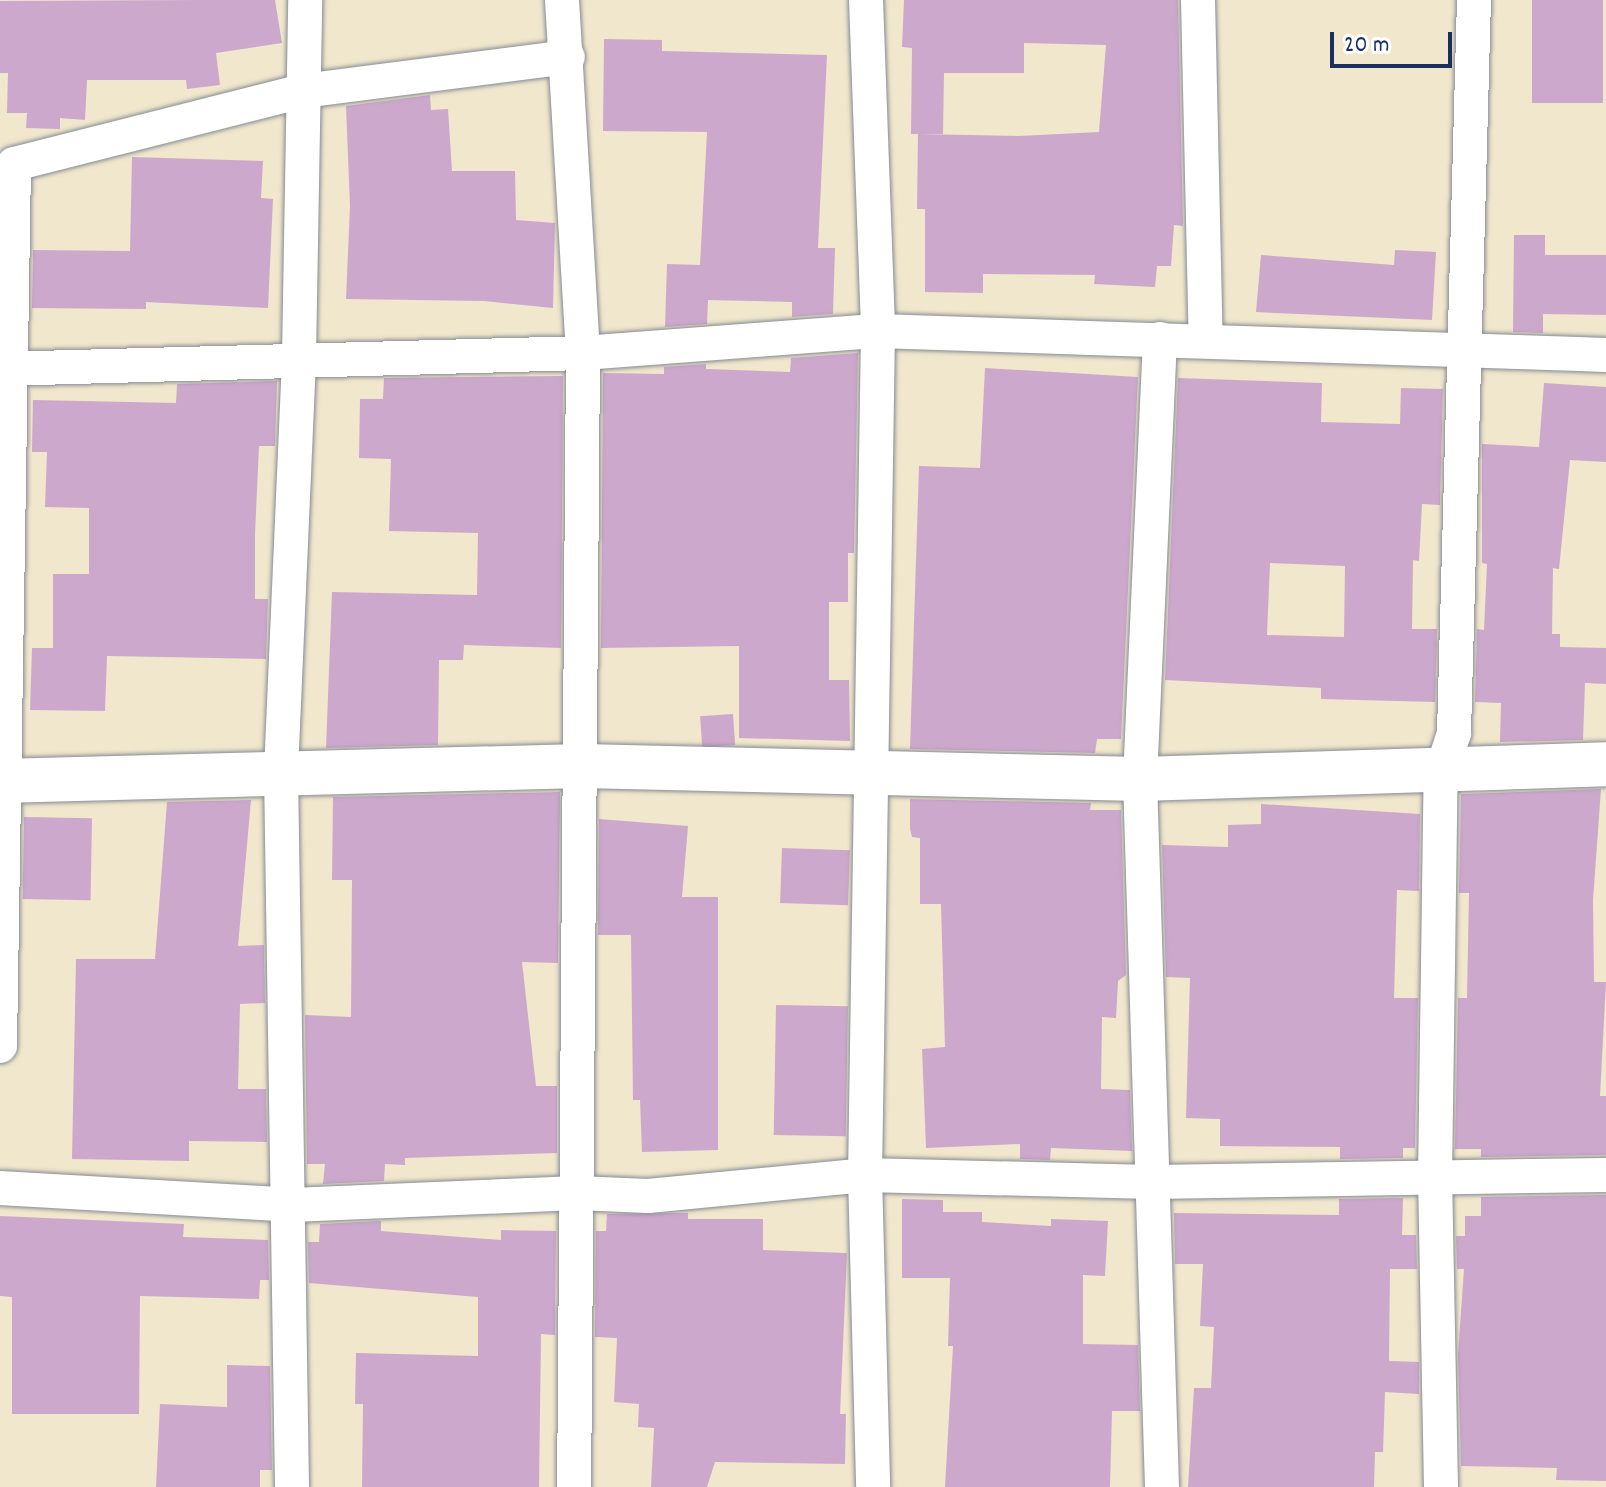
<!DOCTYPE html>
<html>
<head>
<meta charset="utf-8">
<style>
  body { margin:0 }
  #map { position:relative; width:1606px; height:1487px; overflow:hidden; background:#f0e7cc; font-family:Dekko,sans-serif }
  div>[style] { position:absolute }
  .building>* { inset:0; background:#cca8cc; transform-origin:0 0 }
  .roads { filter:drop-shadow(0 0 2px #868b95) drop-shadow(0 0 2px #868b95) }
  .street>* { height:34px; margin:-17px; padding:0 17px; transform-origin:17px; border-radius:17px; background:#fff }
  .secondary>* { height:44px; margin:-22px; padding:0 22px; transform-origin:22px; border-radius:22px; background:#fff }
  span { translate:-50% -50%; white-space:nowrap; text-align:center; line-height:1.15; -webkit-text-stroke:7px #fff; paint-order:stroke }
  .scale { position:absolute; left:1330px; top:32px; width:122px; height:36px; box-sizing:border-box; border:4px solid #1b2f5e; border-top:0; padding-left:10px; font-size:24px; line-height:28px; white-space:nowrap; color:#1b2f5e; -webkit-text-stroke:6px #fff; paint-order:stroke }
</style>
</head>
<body>
<div id="map">
  <div class="building">
    <i style="clip-path:polygon(200px 0,275px 0,282px 43px,216px 53px,220px 85px,187px 89px,186px 80px,87px 80px,85px 120px,60px 118px,60px 129px,26px 128px,27px 113px,7px 113px,8px 73px,0 73px,0 1px)"></i>
    <i style="clip-path:polygon(904px 0,1178px 0,1183px 226px,1174px 225px,1171px 266px,1157px 266px,1155px 287px,1094px 284px,1095px 275px,983px 274px,983px 293px,925px 292px,925px 209px,917px 209px,918px 134px,1019px 136px,1099px 132px,1106px 45px,1024px 43px,1024px 73px,944px 73px,943px 134px,911px 134px,912px 48px,902px 47px)"></i>
    <i style="left:1532px;top:0;width:71px;height:103px"></i>
    <i style="clip-path:polygon(604px 39px,662px 40px,662px 51px,827px 55px,818px 248px,835px 248px,833px 314px,792px 317px,792px 302px,708px 300px,707px 324px,665px 327px,667px 264px,700px 265px,707px 132px,603px 131px)"></i>
    <i style="clip-path:polygon(430px 95px,431px 110px,448px 109px,452px 171px,515px 171px,516px 220px,555px 223px,553px 308px,484px 301px,346px 299px,350px 206px,346px 106px)"></i>
    <i style="clip-path:polygon(132px 157px,263px 161px,261px 198px,273px 199px,268px 308px,146px 302px,146px 309px,32px 308px,33px 250px,130px 251px)"></i>
    <i style="clip-path:polygon(1514px 235px,1545px 235px,1545px 255px,1606px 255px,1606px 315px,1543px 314px,1543px 333px,1513px 332px)"></i>
    <i style="clip-path:polygon(1395px 250px,1436px 252px,1432px 320px,1256px 312px,1261px 255px,1394px 265px)"></i>
    <i style="clip-path:polygon(858px 353px,854px 553px,848px 553px,848px 602px,829px 602px,829px 680px,849px 680px,850px 741px,739px 738px,739px 646px,601px 648px,603px 373px,664px 374px,664px 367px,706px 364px,706px 369px,790px 372px,791px 358px)"></i>
    <i style="clip-path:polygon(985px 368px,1138px 377px,1121px 739px,1097px 739px,1095px 753px,910px 749px,919px 466px,980px 468px)"></i>
    <i style="clip-path:polygon(563px 376px,561px 648px,464px 645px,463px 660px,439px 660px,438px 745px,326px 748px,332px 592px,477px 595px,478px 533px,389px 531px,391px 459px,359px 458px,360px 399px,383px 399px,384px 378px)"></i>
    <i style="clip-path:polygon(evenodd,1178px 378px,1322px 383px,1321px 422px,1400px 424px,1401px 388px,1443px 389px,1440px 505px,1422px 504px,1419px 561px,1413px 560px,1412px 629px,1437px 629px,1435px 702px,1321px 699px,1321px 688px,1165px 680px,1178px 378px,1270px 563px,1345px 566px,1344px 637px,1267px 635px,1270px 563px)"></i>
    <i style="clip-path:polygon(277px 381px,275px 446px,259px 446px,255px 534px,255px 599px,268px 599px,266px 659px,107px 656px,105px 711px,30px 710px,32px 648px,53px 648px,53px 574px,89px 574px,89px 508px,45px 507px,47px 452px,32px 452px,33px 400px,176px 403px,177px 384px)"></i>
    <i style="clip-path:polygon(1544px 383px,1606px 387px,1606px 462px,1570px 460px,1559px 569px,1553px 568px,1552px 634px,1560px 634px,1560px 647px,1606px 648px,1606px 684px,1585px 683px,1583px 740px,1500px 742px,1501px 703px,1475px 702px,1477px 629px,1484px 630px,1487px 564px,1482px 563px,1482px 444px,1539px 447px)"></i>
    <i style="left:733px;top:714px;width:31px;height:33px;rotate:86deg"></i>
    <i style="clip-path:polygon(1601px 789px,1593px 900px,1594px 982px,1606px 982px,1600px 1096px,1606px 1096px,1606px 1155px,1481px 1157px,1481px 1149px,1455px 1149px,1458px 998px,1467px 998px,1469px 893px,1459px 893px,1461px 794px)"></i>
    <i style="clip-path:polygon(560px 792px,558px 963px,522px 962px,536px 1086px,557px 1086px,557px 1153px,405px 1158px,405px 1165px,385px 1164px,384px 1181px,323px 1184px,325px 1164px,307px 1164px,305px 1015px,351px 1017px,352px 880px,332px 880px,333px 797px)"></i>
    <i style="clip-path:polygon(910px 799px,1091px 803px,1090px 810px,1121px 810px,1126px 975px,1118px 981px,1116px 1018px,1102px 1017px,1101px 1089px,1130px 1090px,1132px 1151px,1051px 1148px,1050px 1160px,1020px 1159px,1020px 1144px,926px 1148px,922px 1049px,945px 1047px,941px 904px,920px 904px,920px 838px,912px 837px,910px 829px)"></i>
    <i style="clip-path:polygon(251px 800px,238px 946px,264px 945px,265px 1003px,240px 1004px,238px 1089px,266px 1089px,267px 1142px,189px 1141px,189px 1161px,72px 1159px,76px 959px,155px 959px,167px 802px)"></i>
    <i style="clip-path:polygon(1261px 804px,1420px 814px,1419px 891px,1397px 890px,1394px 998px,1418px 998px,1415px 1148px,1403px 1148px,1403px 1158px,1340px 1159px,1340px 1147px,1220px 1146px,1220px 1119px,1186px 1118px,1190px 978px,1166px 977px,1162px 845px,1228px 847px,1228px 825px,1261px 824px)"></i>
    <i style="left:24px;top:817px;width:68px;height:82px;rotate:1deg"></i>
    <i style="clip-path:polygon(599px 819px,688px 826px,682px 897px,718px 897px,718px 1150px,642px 1152px,640px 1100px,633px 1100px,631px 935px,598px 935px)"></i>
    <i style="left:782px;top:848px;width:68px;height:55px;rotate:2deg"></i>
    <i style="left:776px;top:1005px;width:72px;height:130px;rotate:1deg"></i>
    <i style="clip-path:polygon(1606px 1195px,1606px 1481px,1556px 1480px,1557px 1468px,1461px 1466px,1458px 1355px,1464px 1269px,1457px 1269px,1456px 1236px,1465px 1236px,1465px 1216px,1481px 1216px,1481px 1197px)"></i>
    <i style="clip-path:polygon(1403px 1198px,1402px 1235px,1416px 1235px,1417px 1269px,1390px 1269px,1389px 1361px,1419px 1362px,1419px 1394px,1385px 1392px,1383px 1452px,1375px 1452px,1374px 1487px,1188px 1487px,1194px 1388px,1211px 1388px,1214px 1327px,1200px 1326px,1203px 1264px,1175px 1264px,1174px 1213px,1339px 1215px,1339px 1199px)"></i>
    <i style="clip-path:polygon(902px 1199px,943px 1200px,943px 1212px,982px 1212px,982px 1222px,1051px 1226px,1051px 1219px,1108px 1221px,1105px 1276px,1083px 1275px,1083px 1344px,1138px 1345px,1140px 1411px,1112px 1411px,1110px 1487px,945px 1487px,953px 1346px,948px 1346px,950px 1278px,902px 1278px)"></i>
    <i style="clip-path:polygon(680px 1213px,688px 1213px,688px 1219px,763px 1219px,763px 1250px,847px 1253px,840px 1414px,846px 1414px,845px 1464px,715px 1462px,707px 1487px,651px 1487px,654px 1428px,638px 1427px,639px 1404px,614px 1402px,617px 1338px,595px 1337px,596px 1231px,606px 1231px,607px 1214px)"></i>
    <i style="clip-path:polygon(0 1216px,184px 1224px,183px 1237px,268px 1240px,269px 1280px,260px 1280px,259px 1299px,140px 1296px,139px 1414px,12px 1414px,12px 1297px,0 1296px)"></i>
    <i style="clip-path:polygon(381px 1221px,381px 1231px,501px 1240px,501px 1230px,556px 1231px,555px 1335px,541px 1334px,539px 1487px,362px 1487px,363px 1404px,355px 1404px,356px 1353px,478px 1356px,478px 1297px,309px 1283px,308px 1242px,319px 1242px,320px 1224px)"></i>
    <i style="clip-path:polygon(227px 1365px,270px 1366px,272px 1470px,260px 1470px,260px 1487px,156px 1487px,160px 1404px,227px 1407px)"></i>
  </div>
  <div class="roads">
    <div class="street">
      <i style="left:562px;top:0;width:354px;rotate:86.6deg"></i>
      <i style="left:583px;top:353px;width:1134px;rotate:90.45deg"></i>
      <i style="left:866px;top:0;width:331px;rotate:87.9deg"></i>
      <i style="left:878px;top:331px;width:844px;rotate:90.88deg"></i>
      <i style="left:865px;top:1175px;width:312px;rotate:88.5deg"></i>
      <i style="left:1198px;top:0;width:340px;rotate:88.7deg"></i>
      <i style="left:1160px;top:339px;width:440px;rotate:92.6deg"></i>
      <i style="left:1140px;top:779px;width:708px;rotate:88.22deg"></i>
      <i style="left:0;top:369px;width:583px;rotate:-1.57deg"></i>
      <i style="left:583px;top:353px;width:296px;rotate:-4.3deg"></i>
      <i style="left:878px;top:331px;width:728px;rotate:1.89deg"></i>
      <i style="left:0;top:1046px;width:882px;rotate:-89.09deg"></i>
      <i style="left:14px;top:164px;width:298px;rotate:-14.2deg"></i>
      <i style="left:303px;top:91px;width:267px;rotate:-7.3deg"></i>
      <i style="left:0;top:1188px;width:292px;rotate:3.3deg"></i>
      <i style="left:292px;top:1205px;width:285px;rotate:-2.4deg"></i>
      <i style="left:577px;top:1193px;width:71px;rotate:2.4deg"></i>
      <i style="left:648px;top:1196px;width:218px;rotate:-5.5deg"></i>
      <i style="left:865px;top:1175px;width:288px;rotate:1.4deg"></i>
      <i style="left:1153px;top:1182px;width:453px;rotate:-0.9deg"></i>
      <i style="left:292px;top:1487px;width:715px;rotate:-90.88deg"></i>
      <i style="left:281px;top:772px;width:415px;rotate:-87.5deg"></i>
      <i style="left:299px;top:357px;width:357px;rotate:-89deg"></i>
      <i style="left:1441px;top:1487px;width:309px;rotate:-91.1deg"></i>
      <i style="left:1435px;top:1178px;width:405px;rotate:-89.2deg"></i>
      <i style="left:1441px;top:773px;width:42px;rotate:-72deg"></i>
      <i style="left:1454px;top:733px;width:733px;rotate:-88.44deg"></i>
    </div>
    <div class="secondary">
      <i style="left:0;top:781px;width:582px;rotate:-1.48deg"></i>
      <i style="left:582px;top:766px;width:558px;rotate:1.33deg"></i>
      <i style="left:1140px;top:779px;width:466px;rotate:-1.8deg"></i>
    </div>
  </div>
  <div class="scale">20 m</div>
</div>
</body>
</html>
